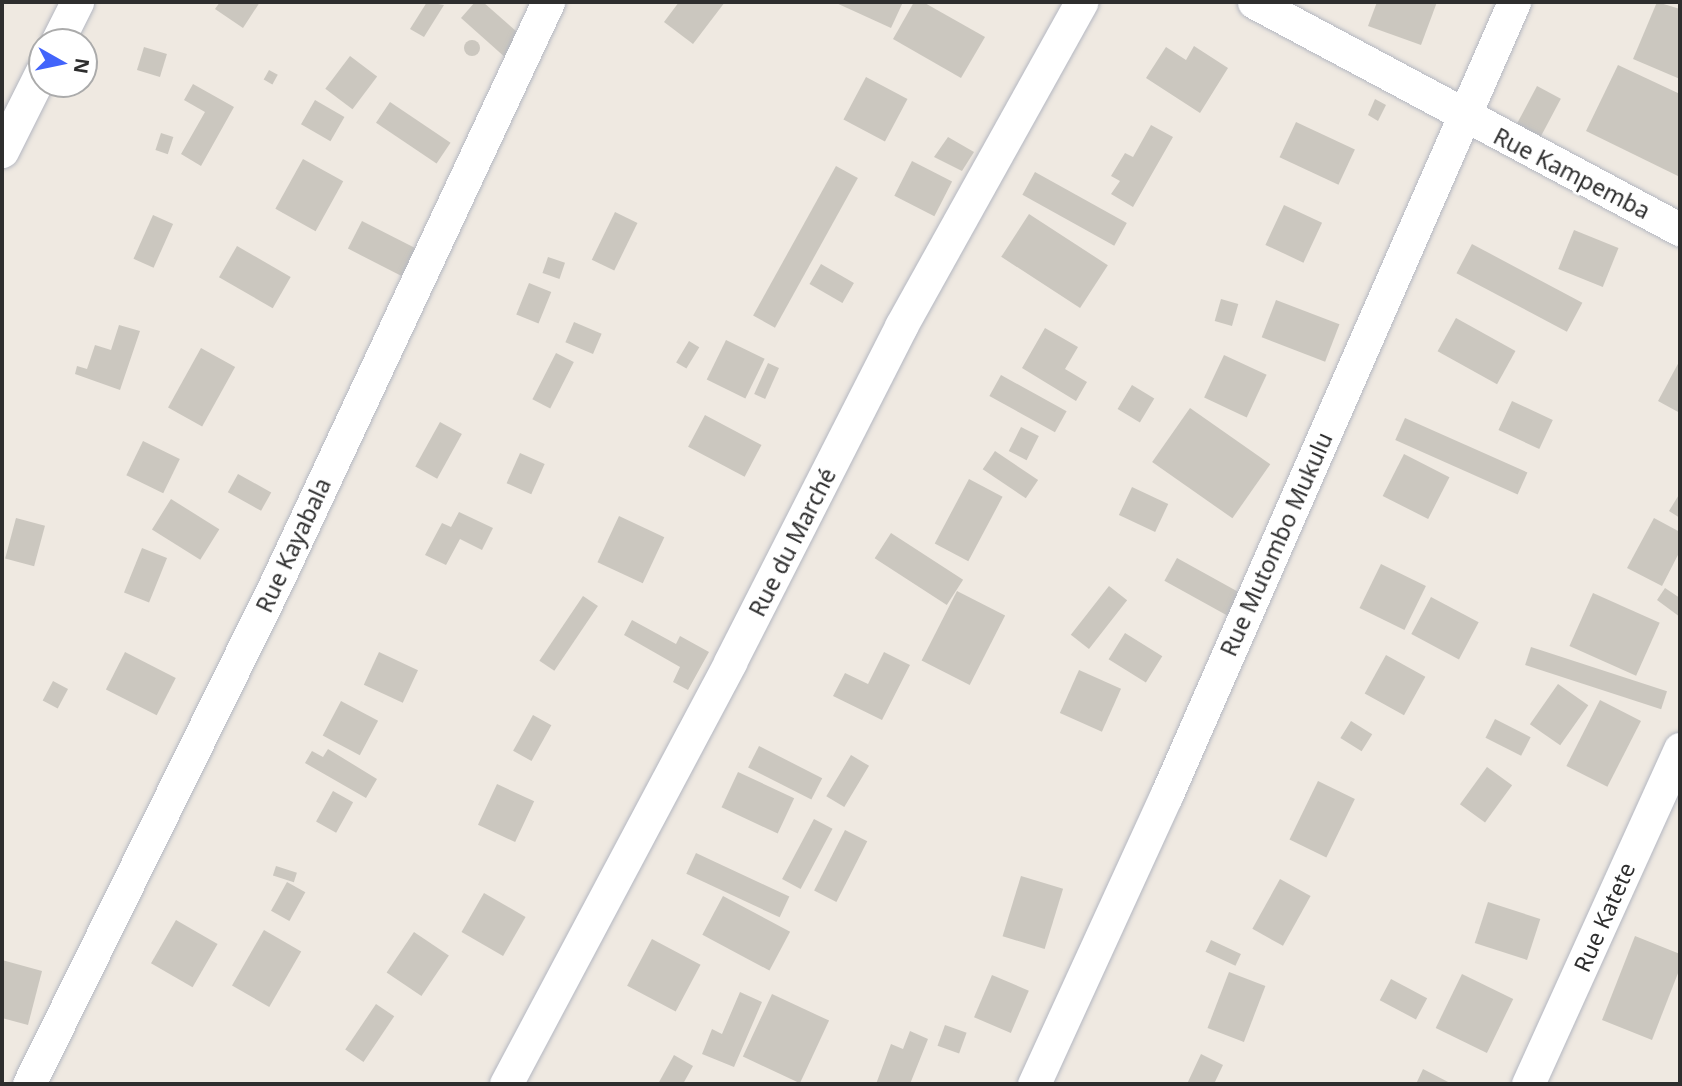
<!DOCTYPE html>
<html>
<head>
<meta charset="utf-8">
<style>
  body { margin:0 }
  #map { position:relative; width:1682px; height:1086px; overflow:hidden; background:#efe9e1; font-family:"Noto Sans",sans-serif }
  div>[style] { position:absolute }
  .building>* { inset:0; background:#cbc7bf; transform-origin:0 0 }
  .round { border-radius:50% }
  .roads { filter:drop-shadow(0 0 2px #b4b7c1) drop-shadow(0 0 2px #b4b7c1) }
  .street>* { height:33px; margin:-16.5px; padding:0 16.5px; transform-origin:16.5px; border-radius:16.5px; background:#fff }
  span { translate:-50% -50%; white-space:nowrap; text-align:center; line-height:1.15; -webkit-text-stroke:5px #fff; paint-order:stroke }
  .street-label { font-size:23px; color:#2e2e2e }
  .frame { position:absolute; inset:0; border:4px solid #2e2e2e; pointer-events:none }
  .north { position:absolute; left:28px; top:28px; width:70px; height:70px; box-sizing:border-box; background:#fff; border:2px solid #ababab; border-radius:50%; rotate:99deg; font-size:19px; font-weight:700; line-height:28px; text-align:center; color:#2e2e2e }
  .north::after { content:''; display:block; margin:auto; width:24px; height:32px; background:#4264fb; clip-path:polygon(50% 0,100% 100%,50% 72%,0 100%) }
</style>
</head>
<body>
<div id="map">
  <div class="building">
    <i style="clip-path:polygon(220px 2px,260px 2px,243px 28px,215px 9px)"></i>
    <i style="clip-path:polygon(427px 2px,444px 5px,424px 37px,410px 29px)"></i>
    <i style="clip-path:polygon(475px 2px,483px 2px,525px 39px,507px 59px,461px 18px)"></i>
    <i style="clip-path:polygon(679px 2px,725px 2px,693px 44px,664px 22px)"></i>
    <i style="clip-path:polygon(834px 2px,903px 2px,891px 28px)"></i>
    <i style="clip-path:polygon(914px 2px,923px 2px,985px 37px,961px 78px,893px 39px)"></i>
    <i style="clip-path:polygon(1377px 2px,1437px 2px,1421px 45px,1368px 26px)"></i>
    <i style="clip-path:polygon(1657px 2px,1680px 9px,1680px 79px,1633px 59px)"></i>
    <i class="round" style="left:464px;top:40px;width:16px;height:16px"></i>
    <i style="clip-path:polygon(1194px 46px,1228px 68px,1200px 113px,1146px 78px,1166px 47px,1186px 60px)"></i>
    <i style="left:144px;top:47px;width:24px;height:24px;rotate:17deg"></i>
    <i style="left:350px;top:56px;width:34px;height:41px;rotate:37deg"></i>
    <i style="clip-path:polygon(1618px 65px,1680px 94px,1680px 177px,1586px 131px)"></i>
    <i style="left:269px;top:70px;width:10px;height:11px;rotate:29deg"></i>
    <i style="left:866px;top:77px;width:47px;height:48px;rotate:28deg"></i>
    <i style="clip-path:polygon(193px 84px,234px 107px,201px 166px,181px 154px,205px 112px,184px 100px)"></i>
    <i style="left:1537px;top:86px;width:27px;height:47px;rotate:28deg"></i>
    <i style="clip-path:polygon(1375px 99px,1386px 105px,1378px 121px,1368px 115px)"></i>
    <i style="left:315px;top:100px;width:34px;height:28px;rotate:30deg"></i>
    <i style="left:390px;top:102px;width:73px;height:25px;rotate:34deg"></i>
    <i style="left:1296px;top:122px;width:65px;height:39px;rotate:25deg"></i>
    <i style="clip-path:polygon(1151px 125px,1173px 137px,1133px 207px,1111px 194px,1120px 181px,1111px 176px,1125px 153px,1133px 157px)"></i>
    <i style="left:161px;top:133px;width:13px;height:18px;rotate:18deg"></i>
    <i style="clip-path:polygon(948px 137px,974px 152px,962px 171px,934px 157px)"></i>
    <i style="left:303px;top:159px;width:46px;height:57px;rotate:29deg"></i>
    <i style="left:912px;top:161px;width:45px;height:39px;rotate:27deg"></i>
    <i style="left:836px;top:166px;width:25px;height:171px;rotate:29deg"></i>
    <i style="left:1035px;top:172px;width:105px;height:26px;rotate:29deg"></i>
    <i style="left:1284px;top:205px;width:42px;height:44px;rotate:25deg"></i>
    <i style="left:615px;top:212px;width:25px;height:53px;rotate:26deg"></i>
    <i style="left:1029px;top:214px;width:94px;height:51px;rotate:33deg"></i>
    <i style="left:153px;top:215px;width:22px;height:48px;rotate:24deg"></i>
    <i style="left:362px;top:221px;width:64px;height:31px;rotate:27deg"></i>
    <i style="left:1574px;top:230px;width:48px;height:42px;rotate:22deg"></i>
    <i style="left:1472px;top:244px;width:125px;height:33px;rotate:28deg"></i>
    <i style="left:237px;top:246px;width:62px;height:36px;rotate:30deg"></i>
    <i style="left:548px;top:257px;width:18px;height:17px;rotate:19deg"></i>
    <i style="left:821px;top:264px;width:38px;height:23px;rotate:30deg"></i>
    <i style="left:529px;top:283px;width:24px;height:34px;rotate:22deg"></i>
    <i style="left:1221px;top:299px;width:18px;height:23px;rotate:16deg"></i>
    <i style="left:1276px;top:300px;width:68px;height:40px;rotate:21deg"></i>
    <i style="left:1456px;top:318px;width:68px;height:38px;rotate:29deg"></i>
    <i style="left:574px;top:322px;width:30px;height:22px;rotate:23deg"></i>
    <i style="clip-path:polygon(119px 325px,140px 331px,120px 390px,75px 374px,77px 366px,87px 369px,95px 345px,111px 350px)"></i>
    <i style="clip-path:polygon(1045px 328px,1078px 347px,1065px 369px,1087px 382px,1076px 401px,1022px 368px)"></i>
    <i style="left:726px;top:340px;width:43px;height:44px;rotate:26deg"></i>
    <i style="left:689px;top:341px;width:12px;height:25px;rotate:31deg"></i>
    <i style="left:201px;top:348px;width:39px;height:68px;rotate:29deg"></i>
    <i style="left:556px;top:353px;width:20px;height:52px;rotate:27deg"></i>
    <i style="left:1224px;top:355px;width:47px;height:47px;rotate:25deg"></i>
    <i style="clip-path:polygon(1680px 360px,1680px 413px,1658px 401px)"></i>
    <i style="left:768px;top:363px;width:12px;height:34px;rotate:24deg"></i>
    <i style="left:1001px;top:375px;width:75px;height:24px;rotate:29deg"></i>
    <i style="left:1132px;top:385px;width:26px;height:28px;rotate:31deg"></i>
    <i style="left:1512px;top:401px;width:45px;height:32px;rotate:25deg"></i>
    <i style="left:1190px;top:408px;width:98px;height:66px;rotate:35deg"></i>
    <i style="left:705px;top:415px;width:64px;height:36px;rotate:28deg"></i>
    <i style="left:1405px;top:418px;width:134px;height:24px;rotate:24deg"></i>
    <i style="left:440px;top:422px;width:25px;height:51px;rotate:29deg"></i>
    <i style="left:1021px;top:427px;width:20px;height:27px;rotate:27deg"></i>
    <i style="left:143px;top:441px;width:41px;height:38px;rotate:26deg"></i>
    <i style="left:995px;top:451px;width:52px;height:22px;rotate:34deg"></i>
    <i style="left:520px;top:453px;width:27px;height:33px;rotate:24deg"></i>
    <i style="left:1404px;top:454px;width:51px;height:47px;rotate:27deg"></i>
    <i style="left:238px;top:474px;width:38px;height:21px;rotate:29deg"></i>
    <i style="left:969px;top:479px;width:38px;height:73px;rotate:28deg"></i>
    <i style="left:1132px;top:487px;width:40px;height:31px;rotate:25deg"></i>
    <i style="clip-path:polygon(1680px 493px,1680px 518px,1669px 511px)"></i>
    <i style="left:171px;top:499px;width:57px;height:36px;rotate:32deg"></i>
    <i style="clip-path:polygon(459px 512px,493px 528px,482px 550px,460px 539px,446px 565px,425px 555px,442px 523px,451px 527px)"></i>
    <i style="left:619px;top:516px;width:50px;height:51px;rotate:25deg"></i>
    <i style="left:16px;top:518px;width:30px;height:42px;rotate:15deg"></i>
    <i style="clip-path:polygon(1654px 518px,1680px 532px,1680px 551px,1662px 586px,1627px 568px)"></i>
    <i style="left:891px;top:533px;width:86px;height:30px;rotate:33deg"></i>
    <i style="left:142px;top:548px;width:27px;height:48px;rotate:22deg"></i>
    <i style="left:1177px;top:558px;width:77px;height:26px;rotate:29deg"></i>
    <i style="left:1381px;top:564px;width:50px;height:49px;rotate:26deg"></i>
    <i style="left:1109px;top:586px;width:23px;height:62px;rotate:38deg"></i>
    <i style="clip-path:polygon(1665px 588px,1680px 598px,1680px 617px,1657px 600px)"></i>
    <i style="left:957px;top:591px;width:54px;height:78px;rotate:27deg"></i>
    <i style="left:1593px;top:593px;width:73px;height:58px;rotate:24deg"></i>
    <i style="left:583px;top:596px;width:18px;height:78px;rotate:34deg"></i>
    <i style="left:1431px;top:597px;width:54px;height:42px;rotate:28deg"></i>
    <i style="clip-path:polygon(632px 620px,676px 644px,680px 636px,709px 652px,688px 690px,673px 682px,680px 667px,624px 635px)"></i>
    <i style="left:1125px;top:633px;width:44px;height:31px;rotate:32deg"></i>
    <i style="left:1531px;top:647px;width:143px;height:19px;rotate:18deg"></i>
    <i style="left:125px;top:652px;width:57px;height:42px;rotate:27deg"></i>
    <i style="left:379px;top:652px;width:43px;height:36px;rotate:25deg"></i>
    <i style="clip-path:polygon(884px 652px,910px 665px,882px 720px,833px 696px,845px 673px,868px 684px)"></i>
    <i style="left:1386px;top:655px;width:45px;height:44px;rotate:29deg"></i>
    <i style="left:1079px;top:670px;width:46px;height:47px;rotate:24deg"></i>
    <i style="left:53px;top:681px;width:17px;height:22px;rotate:28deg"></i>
    <i style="left:1558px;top:684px;width:37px;height:49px;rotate:35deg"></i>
    <i style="left:1600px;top:700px;width:46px;height:74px;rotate:27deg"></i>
    <i style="left:341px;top:701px;width:42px;height:39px;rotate:28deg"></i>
    <i style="left:533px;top:715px;width:21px;height:41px;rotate:29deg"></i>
    <i style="left:1495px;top:719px;width:40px;height:21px;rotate:27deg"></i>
    <i style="left:1351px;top:721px;width:25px;height:20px;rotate:32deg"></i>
    <i style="left:759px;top:746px;width:71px;height:24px;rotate:27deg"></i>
    <i style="clip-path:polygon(328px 749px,377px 779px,366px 798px,305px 763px,312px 751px,323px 757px)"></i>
    <i style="left:851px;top:755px;width:21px;height:48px;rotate:31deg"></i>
    <i style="left:1487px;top:767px;width:31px;height:46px;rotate:36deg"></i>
    <i style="left:738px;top:772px;width:62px;height:39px;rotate:25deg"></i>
    <i style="left:1318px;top:781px;width:41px;height:65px;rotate:26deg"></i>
    <i style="left:497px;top:784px;width:41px;height:45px;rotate:25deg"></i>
    <i style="left:333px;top:791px;width:23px;height:35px;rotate:29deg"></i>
    <i style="left:814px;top:819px;width:21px;height:68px;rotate:28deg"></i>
    <i style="left:845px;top:830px;width:25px;height:68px;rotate:27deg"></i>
    <i style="left:696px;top:853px;width:103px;height:23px;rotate:25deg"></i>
    <i style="left:276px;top:866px;width:22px;height:10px;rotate:18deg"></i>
    <i style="left:1021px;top:876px;width:44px;height:63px;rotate:17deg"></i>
    <i style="left:1280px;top:879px;width:35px;height:57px;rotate:29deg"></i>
    <i style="left:287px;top:882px;width:21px;height:33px;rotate:29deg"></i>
    <i style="left:484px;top:893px;width:48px;height:45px;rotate:30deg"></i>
    <i style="left:723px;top:896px;width:76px;height:44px;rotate:28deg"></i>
    <i style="left:1488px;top:902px;width:55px;height:43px;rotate:18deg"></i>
    <i style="left:176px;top:920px;width:48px;height:50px;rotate:30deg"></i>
    <i style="left:264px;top:930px;width:43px;height:64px;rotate:30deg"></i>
    <i style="left:414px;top:932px;width:42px;height:49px;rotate:34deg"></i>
    <i style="clip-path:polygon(1635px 936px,1680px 954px,1680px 968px,1652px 1040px,1602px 1020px)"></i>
    <i style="left:652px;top:939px;width:55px;height:53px;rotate:28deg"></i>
    <i style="left:1211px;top:940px;width:33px;height:13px;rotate:25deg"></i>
    <i style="clip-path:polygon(2px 960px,42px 971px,28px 1025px,2px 1018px)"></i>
    <i style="left:1229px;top:972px;width:39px;height:60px;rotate:21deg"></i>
    <i style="left:1462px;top:974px;width:57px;height:60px;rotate:26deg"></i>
    <i style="left:992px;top:975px;width:40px;height:46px;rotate:23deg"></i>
    <i style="left:1391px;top:979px;width:41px;height:24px;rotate:28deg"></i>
    <i style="clip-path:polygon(740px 992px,762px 1002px,734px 1067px,702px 1054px,712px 1029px,722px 1034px)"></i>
    <i style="left:772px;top:994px;width:63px;height:69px;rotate:25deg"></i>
    <i style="left:376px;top:1004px;width:22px;height:55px;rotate:34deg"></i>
    <i style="left:945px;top:1025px;width:23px;height:22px;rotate:20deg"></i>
    <i style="clip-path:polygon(910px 1031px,928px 1039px,910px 1084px,876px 1084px,891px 1044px,903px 1049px)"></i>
    <i style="clip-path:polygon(1201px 1054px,1223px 1065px,1214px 1084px,1187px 1084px)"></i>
    <i style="clip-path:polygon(674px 1055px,693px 1066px,683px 1084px,658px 1084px)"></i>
    <i style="clip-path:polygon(1423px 1069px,1452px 1084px,1416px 1084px)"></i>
  </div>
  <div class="roads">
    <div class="street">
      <i style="left:1254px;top:2px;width:483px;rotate:28.1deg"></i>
      <i style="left:57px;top:42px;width:45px;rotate:-63.4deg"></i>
      <i style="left:2px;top:151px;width:89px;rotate:-63.4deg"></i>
      <i style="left:29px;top:1084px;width:559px;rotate:-63.76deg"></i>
      <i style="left:276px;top:583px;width:642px;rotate:-64.91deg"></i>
      <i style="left:506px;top:1084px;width:478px;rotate:-62deg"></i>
      <i style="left:730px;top:662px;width:377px;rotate:-63deg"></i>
      <i style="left:901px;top:326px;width:371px;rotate:-60.9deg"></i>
      <i style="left:1034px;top:1084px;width:317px;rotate:-65.4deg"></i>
      <i style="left:1166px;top:796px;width:867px;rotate:-66.33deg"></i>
      <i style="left:1528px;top:1084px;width:368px;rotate:-65.6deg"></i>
    </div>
  </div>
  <div class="street-label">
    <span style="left:1572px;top:173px;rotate:27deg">Rue Kampemba</span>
    <span style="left:792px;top:542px;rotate:-63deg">Rue du Marché</span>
    <span style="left:1276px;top:544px;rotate:-66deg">Rue Mutombo Mukulu</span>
    <span style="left:293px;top:545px;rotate:-65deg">Rue Kayabala</span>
    <span style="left:1604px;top:917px;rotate:-66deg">Rue Katete</span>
  </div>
  <div class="frame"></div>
  <div class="north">N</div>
</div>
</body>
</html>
